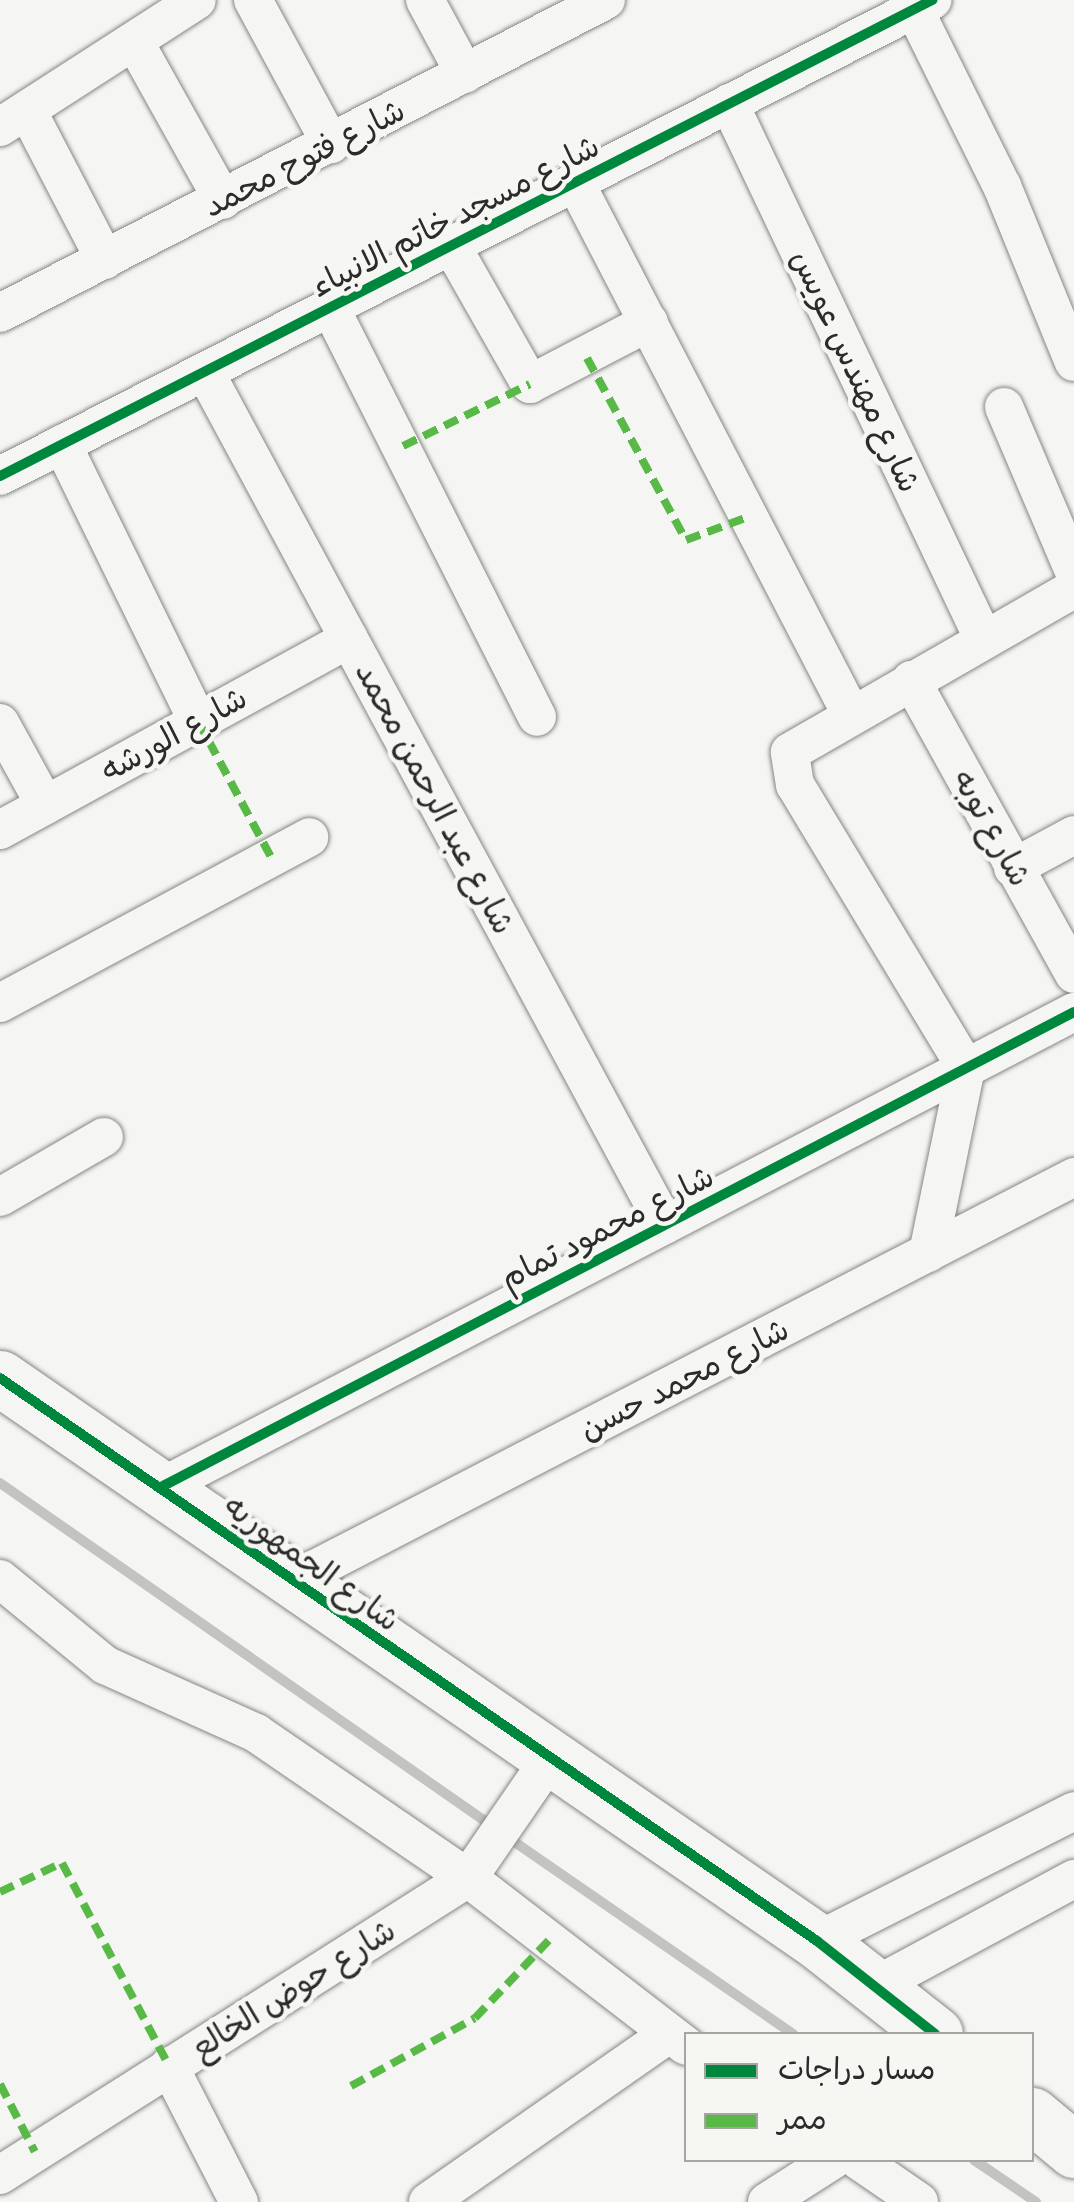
<!DOCTYPE html>
<html>
<head>
<meta charset="utf-8">
<style>
  body { margin:0 }
  #map { position:relative; width:1074px; height:2202px; overflow:hidden; background:#f5f5f3; font-family:Itim,"Playpen Sans Arabic",sans-serif }
  div>[style] { position:absolute }
  .stream>* { height:10px; margin:-5px; padding:0 5px; transform-origin:5px; border-radius:5px; background:#c3c3c1 }
  .roads { filter:drop-shadow(0 0 2px #868685) drop-shadow(0 0 2px #868685) }
  .street>* { height:38px; margin:-19px; padding:0 19px; transform-origin:19px; border-radius:19px; background:#f5f5f3 }
  .secondary>* { height:55px; margin:-27.5px; padding:0 27.5px; transform-origin:27.5px; border-radius:27.5px; background:#f5f5f3 }
  .quiet>* { height:8px; margin-top:-4px; transform-origin:0; background:repeating-linear-gradient(90deg,#58b947 0 15px,transparent 0 23px) }
  .cycleway>* { height:10px; margin:-5px; padding:0 5px; transform-origin:5px; border-radius:5px; background:#00873e }
  span { translate:-50% -50%; white-space:nowrap; text-align:center; line-height:1.15; -webkit-text-stroke:9px #f6f6f2; paint-order:stroke }
  .street-label { font-size:32px; color:#2b2b2b }
  .legend { position:absolute; left:684px; top:2032px; width:350px; height:130px; box-sizing:border-box; background:#f6f6f2; border:2px solid #a5a5a2; margin:0; padding:12px 18px; list-style:none; font-size:30px; color:#2b2b2b }
  .legend li { display:flex; align-items:center; gap:20px; height:50px }
  .legend b { width:50px; border:2px solid #a5a5a2 }
</style>
</head>
<body>
<div id="map">
  <div class="stream">
    <i style="left:0;top:1483px;width:600px;rotate:34.88deg"></i>
    <i style="left:506px;top:1836px;width:349px;rotate:34.6deg"></i>
    <i style="left:974px;top:2160px;width:75px;rotate:34.1deg"></i>
  </div>
  <div class="roads">
    <div class="street">
      <i style="left:253px;top:0;width:164px;rotate:61.6deg"></i>
      <i style="left:425px;top:0;width:84px;rotate:61.6deg"></i>
      <i style="left:914px;top:9px;width:198px;rotate:63.6deg"></i>
      <i style="left:1002px;top:186px;width:190px;rotate:67.8deg"></i>
      <i style="left:134px;top:41px;width:182px;rotate:60.8deg"></i>
      <i style="left:729px;top:103px;width:592px;rotate:64.6deg"></i>
      <i style="left:27px;top:110px;width:169px;rotate:62.5deg"></i>
      <i style="left:0;top:127px;width:234px;rotate:-32.8deg"></i>
      <i style="left:575px;top:182px;width:599px;rotate:62.58deg"></i>
      <i style="left:451px;top:245px;width:160px;rotate:60.4deg"></i>
      <i style="left:530px;top:384px;width:134px;rotate:-27.5deg"></i>
      <i style="left:330px;top:307px;width:459px;rotate:63.2deg"></i>
      <i style="left:0;top:313px;width:682px;rotate:-27.32deg"></i>
      <i style="left:205px;top:372px;width:969px;rotate:61.66deg"></i>
      <i style="left:1004px;top:407px;width:178px;rotate:66.9deg"></i>
      <i style="left:62px;top:444px;width:309px;rotate:63.9deg"></i>
      <i style="left:0;top:476px;width:1047px;rotate:-27.05deg"></i>
      <i style="left:911px;top:680px;width:336px;rotate:61deg"></i>
      <i style="left:0;top:723px;width:94px;rotate:61.2deg"></i>
      <i style="left:0;top:830px;width:398px;rotate:-28.7deg"></i>
      <i style="left:1013px;top:868px;width:69px;rotate:-28.4deg"></i>
      <i style="left:0;top:1003px;width:351px;rotate:-28.2deg"></i>
      <i style="left:0;top:1197px;width:120px;rotate:-30deg"></i>
      <i style="left:928px;top:1253px;width:189px;rotate:-78.4deg"></i>
      <i style="left:966px;top:1068px;width:331px;rotate:-121.1deg"></i>
      <i style="left:795px;top:785px;width:33px;rotate:-99deg"></i>
      <i style="left:790px;top:752px;width:327px;rotate:-29.9deg"></i>
      <i style="left:163px;top:1486px;width:1027px;rotate:-27.49deg"></i>
      <i style="left:0;top:1579px;width:136px;rotate:39.3deg"></i>
      <i style="left:105px;top:1665px;width:166px;rotate:24.2deg"></i>
      <i style="left:256px;top:1733px;width:257px;rotate:34.4deg"></i>
      <i style="left:468px;top:1878px;width:275px;rotate:37.6deg"></i>
      <i style="left:294px;top:1580px;width:878px;rotate:-27.32deg"></i>
      <i style="left:817px;top:1941px;width:288px;rotate:-26.8deg"></i>
      <i style="left:875px;top:1986px;width:226px;rotate:-28.3deg"></i>
      <i style="left:169px;top:2066px;width:153px;rotate:62.8deg"></i>
      <i style="left:858px;top:2160px;width:74px;rotate:34.5deg"></i>
      <i style="left:0;top:2175px;width:554px;rotate:-32.4deg"></i>
      <i style="left:468px;top:1878px;width:140px;rotate:-55.5deg"></i>
      <i style="left:428px;top:2202px;width:294px;rotate:-34.9deg"></i>
      <i style="left:767px;top:2202px;width:78px;rotate:-32.5deg"></i>
    </div>
    <div class="secondary">
      <i style="left:0;top:1378px;width:992px;rotate:34.57deg"></i>
      <i style="left:817px;top:1941px;width:150px;rotate:38.2deg"></i>
      <i style="left:1032px;top:2115px;width:55px;rotate:39.8deg"></i>
    </div>
  </div>
  <div class="quiet">
    <i style="left:587px;top:358px;width:207px;rotate:61.5deg"></i>
    <i style="left:686px;top:540px;width:66px;rotate:-20.4deg"></i>
    <i style="left:403px;top:446px;width:141px;rotate:-26deg"></i>
    <i style="left:198px;top:721px;width:154px;rotate:61.8deg"></i>
    <i style="left:0;top:1892px;width:68px;rotate:-25.1deg"></i>
    <i style="left:62px;top:1863px;width:229px;rotate:62.2deg"></i>
    <i style="left:0;top:2084px;width:76px;rotate:62.8deg"></i>
    <i style="left:351px;top:2086px;width:141px;rotate:-28.7deg"></i>
    <i style="left:475px;top:2018px;width:108px;rotate:-46.5deg"></i>
  </div>
  <div class="cycleway">
    <i style="left:0;top:476px;width:1047px;rotate:-27.05deg"></i>
    <i style="left:0;top:1378px;width:992px;rotate:34.57deg"></i>
    <i style="left:817px;top:1941px;width:150px;rotate:38.2deg"></i>
    <i style="left:163px;top:1486px;width:1027px;rotate:-27.49deg"></i>
  </div>
  <div class="street-label">
    <span style="left:304px;top:158px;rotate:-27deg">شارع فتوح محمد</span>
    <span style="left:455px;top:216px;rotate:-27deg">شارع مسجد خاتم الانبياء</span>
    <span style="left:856px;top:371px;rotate:65deg">شارع مهندس عويس</span>
    <span style="left:174px;top:734px;rotate:-29deg">شارع الورشه</span>
    <span style="left:435px;top:798px;rotate:62deg">شارع عبد الرحمن محمد</span>
    <span style="left:992px;top:828px;rotate:61deg">شارع توبه</span>
    <span style="left:607px;top:1227px;rotate:-27deg">شارع محمود تمام</span>
    <span style="left:684px;top:1379px;rotate:-27deg">شارع محمد حسن</span>
    <span style="left:312px;top:1563px;rotate:36deg">شارع الجمهوريه</span>
    <span style="left:293px;top:1989px;rotate:-32deg">شارع حوض الخالع</span>
  </div>
  <ul class="legend">
  <li><b style="height:12px;background:#00873e"></b>مسار دراجات</li>
  <li><b style="height:12px;background:#58b947"></b>ممر</li>
  </ul>
</div>
</body>
</html>
